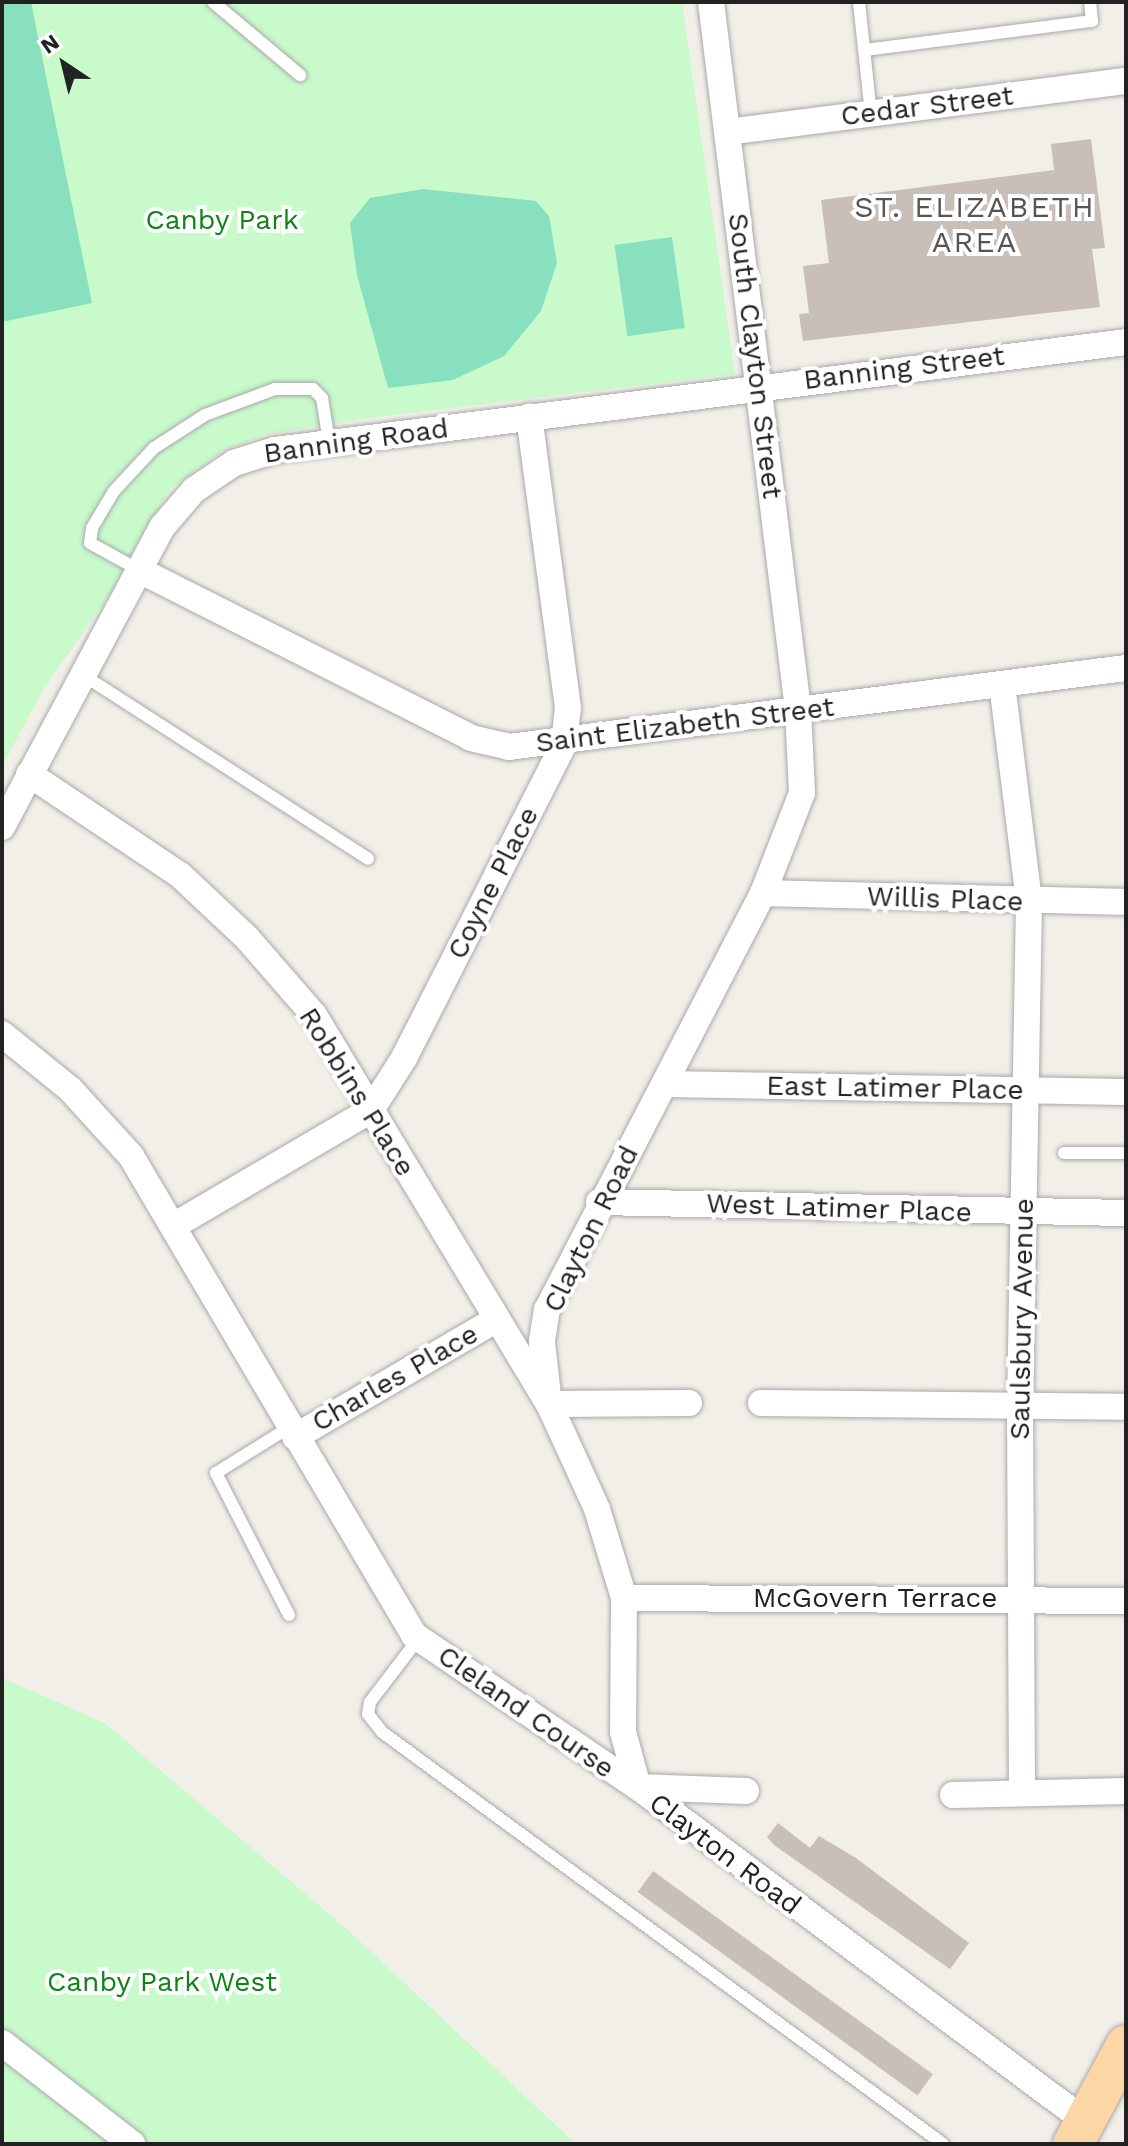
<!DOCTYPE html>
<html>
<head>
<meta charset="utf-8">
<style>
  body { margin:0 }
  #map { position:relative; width:1128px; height:2146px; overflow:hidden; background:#f2efe9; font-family:"Work Sans",sans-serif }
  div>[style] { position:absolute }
  .park>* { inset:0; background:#c8facc }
  .pitch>* { inset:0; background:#88e0be; transform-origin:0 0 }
  .building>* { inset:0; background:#c7bfb8; transform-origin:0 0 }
  .roads { filter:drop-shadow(0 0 2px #a9a9a9) drop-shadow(0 0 2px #a9a9a9) }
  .service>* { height:12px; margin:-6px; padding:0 6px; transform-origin:6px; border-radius:6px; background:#fff }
  .minor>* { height:26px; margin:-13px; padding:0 13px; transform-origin:13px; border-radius:13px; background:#fff }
  .primary>* { height:40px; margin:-20px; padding:0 20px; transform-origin:20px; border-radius:20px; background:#fcd6a4 }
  span { translate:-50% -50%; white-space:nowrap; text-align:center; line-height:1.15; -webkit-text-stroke:8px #fff; paint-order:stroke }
  .street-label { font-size:28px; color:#222 }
  .park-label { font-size:28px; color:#0c8416 }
  .neighbourhood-label { font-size:30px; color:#555; letter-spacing:2px }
  .frame { position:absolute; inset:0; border:4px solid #222; pointer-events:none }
  .north { position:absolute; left:24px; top:24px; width:80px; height:80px; -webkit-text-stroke:6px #fff; paint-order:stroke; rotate:325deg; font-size:22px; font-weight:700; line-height:32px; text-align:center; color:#222 }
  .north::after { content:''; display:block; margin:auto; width:28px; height:36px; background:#222; clip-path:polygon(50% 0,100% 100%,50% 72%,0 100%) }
</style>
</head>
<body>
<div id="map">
  <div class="park">
    <i style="clip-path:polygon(2px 2px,682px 2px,735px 374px,376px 417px,268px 434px,225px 450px,171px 488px,112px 591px,41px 693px,2px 767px)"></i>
    <i style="clip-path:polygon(2px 1678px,105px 1723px,350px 1932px,576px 2144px,2px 2144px)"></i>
  </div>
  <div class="pitch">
    <i style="clip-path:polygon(2px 2px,31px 2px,92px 303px,2px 322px)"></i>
    <i style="clip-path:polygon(423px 189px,536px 201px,549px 216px,557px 263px,541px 311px,504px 356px,453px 380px,388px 388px,357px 275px,350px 223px,370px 198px)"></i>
    <i style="left:672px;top:237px;width:92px;height:58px;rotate:82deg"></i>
  </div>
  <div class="building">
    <i style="clip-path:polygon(1091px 139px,1105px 248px,1092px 249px,1100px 307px,803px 341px,799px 314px,809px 313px,803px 266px,829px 263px,821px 200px,1054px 170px,1051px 144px)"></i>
    <i style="clip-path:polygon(778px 1823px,810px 1848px,819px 1836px,856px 1858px,969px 1943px,950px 1969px,774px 1845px,767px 1837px)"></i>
    <i style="left:653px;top:1871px;width:346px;height:26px;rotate:36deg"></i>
  </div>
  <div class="roads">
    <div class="service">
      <i style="left:213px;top:2px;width:114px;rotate:40deg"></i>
      <i style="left:859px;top:2px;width:113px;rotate:83.9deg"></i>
      <i style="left:865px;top:50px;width:229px;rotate:-7.3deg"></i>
      <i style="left:1092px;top:21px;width:19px;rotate:-96deg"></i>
      <i style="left:139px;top:570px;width:56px;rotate:-151.1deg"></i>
      <i style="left:90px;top:543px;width:15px;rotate:-82deg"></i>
      <i style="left:92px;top:528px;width:43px;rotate:-59.3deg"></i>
      <i style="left:114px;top:491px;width:59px;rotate:-47.1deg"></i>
      <i style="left:154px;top:448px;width:61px;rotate:-32.9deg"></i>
      <i style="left:205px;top:415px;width:75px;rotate:-20.4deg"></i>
      <i style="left:275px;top:389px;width:38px"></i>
      <i style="left:313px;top:389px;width:13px;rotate:45deg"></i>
      <i style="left:322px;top:398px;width:45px;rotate:81deg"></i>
      <i style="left:83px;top:675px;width:339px;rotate:32.8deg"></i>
      <i style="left:1064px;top:1153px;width:62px"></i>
      <i style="left:289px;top:1615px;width:160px;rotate:-117.2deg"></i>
      <i style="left:216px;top:1473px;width:87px;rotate:-31.9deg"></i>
      <i style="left:419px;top:1638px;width:81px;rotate:127.4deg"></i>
      <i style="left:370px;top:1702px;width:12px;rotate:99deg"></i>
      <i style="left:368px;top:1714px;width:23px;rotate:52deg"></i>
      <i style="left:382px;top:1732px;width:696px;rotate:36.29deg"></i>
    </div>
    <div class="minor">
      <i style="left:711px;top:2px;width:713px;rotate:82.99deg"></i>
      <i style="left:798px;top:710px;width:83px;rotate:87.2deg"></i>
      <i style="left:802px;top:793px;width:107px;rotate:111.3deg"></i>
      <i style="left:763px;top:893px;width:469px;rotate:117.4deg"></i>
      <i style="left:547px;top:1309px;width:33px;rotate:99deg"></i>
      <i style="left:542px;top:1342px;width:62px;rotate:83.6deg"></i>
      <i style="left:549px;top:1404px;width:115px;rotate:65.4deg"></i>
      <i style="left:597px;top:1509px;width:93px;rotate:73.1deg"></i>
      <i style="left:624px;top:1598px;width:134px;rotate:90.4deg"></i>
      <i style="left:623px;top:1732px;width:57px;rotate:74.7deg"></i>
      <i style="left:638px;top:1787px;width:558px;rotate:36.77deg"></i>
      <i style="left:727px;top:132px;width:402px;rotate:-7.3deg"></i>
      <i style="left:139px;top:570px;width:372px;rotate:26.8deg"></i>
      <i style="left:471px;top:738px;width:39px;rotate:13deg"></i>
      <i style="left:509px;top:747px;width:622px;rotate:-7.3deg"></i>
      <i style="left:1002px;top:684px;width:220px;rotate:82.9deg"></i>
      <i style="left:1029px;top:902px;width:506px;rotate:91.02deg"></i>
      <i style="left:1020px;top:1408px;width:385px;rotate:89.7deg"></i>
      <i style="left:29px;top:774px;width:182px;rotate:33.8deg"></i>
      <i style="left:180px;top:875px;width:92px;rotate:43.2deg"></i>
      <i style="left:247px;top:938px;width:102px;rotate:49deg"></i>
      <i style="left:314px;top:1015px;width:454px;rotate:58.9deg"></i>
      <i style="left:549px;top:1404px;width:140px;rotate:-0.4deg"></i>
      <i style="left:2px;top:827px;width:341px;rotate:-61.9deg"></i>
      <i style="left:163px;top:526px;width:48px;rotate:-49.3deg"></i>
      <i style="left:194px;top:490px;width:48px;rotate:-34deg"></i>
      <i style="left:234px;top:463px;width:43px;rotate:-17.6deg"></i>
      <i style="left:275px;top:450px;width:858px;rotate:-7.23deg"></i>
      <i style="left:763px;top:893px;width:363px;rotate:1.4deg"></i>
      <i style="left:2px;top:1034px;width:87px;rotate:39deg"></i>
      <i style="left:70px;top:1089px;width:91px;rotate:47.7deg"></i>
      <i style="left:131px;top:1156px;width:556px;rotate:59.42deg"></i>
      <i style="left:414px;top:1635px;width:271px;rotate:34.2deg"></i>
      <i style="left:638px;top:1787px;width:108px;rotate:2.1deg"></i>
      <i style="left:665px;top:1084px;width:461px;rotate:1deg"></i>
      <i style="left:599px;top:1202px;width:527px;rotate:1.2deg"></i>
      <i style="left:175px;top:1225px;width:227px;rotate:-30.4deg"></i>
      <i style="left:371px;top:1110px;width:62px;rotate:-57.6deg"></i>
      <i style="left:404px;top:1058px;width:352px;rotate:-63deg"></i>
      <i style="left:564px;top:744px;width:36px;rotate:-84deg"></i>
      <i style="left:568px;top:708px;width:294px;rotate:-97.6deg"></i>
      <i style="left:761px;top:1403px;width:365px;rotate:0.6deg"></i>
      <i style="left:295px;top:1437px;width:232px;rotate:-30.3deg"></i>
      <i style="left:624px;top:1598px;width:502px;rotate:0.34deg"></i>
      <i style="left:953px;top:1795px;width:173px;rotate:-1.3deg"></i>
      <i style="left:2px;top:2043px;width:165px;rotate:37.8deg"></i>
    </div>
    <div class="primary">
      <i style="left:1073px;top:2144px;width:112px;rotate:-61.8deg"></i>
    </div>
  </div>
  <div class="street-label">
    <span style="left:927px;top:106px;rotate:-7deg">Cedar Street</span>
    <span style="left:755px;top:356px;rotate:83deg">South Clayton Street</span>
    <span style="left:904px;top:368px;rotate:-7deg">Banning Street</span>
    <span style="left:356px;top:441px;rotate:-8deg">Banning Road</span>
    <span style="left:685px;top:725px;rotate:-7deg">Saint Elizabeth Street</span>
    <span style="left:493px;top:883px;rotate:-63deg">Coyne Place</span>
    <span style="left:945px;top:899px;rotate:2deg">Willis Place</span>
    <span style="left:895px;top:1088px;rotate:1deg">East Latimer Place</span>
    <span style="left:357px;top:1092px;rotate:58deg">Robbins Place</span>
    <span style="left:839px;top:1208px;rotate:2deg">West Latimer Place</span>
    <span style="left:591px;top:1229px;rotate:-64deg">Clayton Road</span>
    <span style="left:1022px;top:1319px;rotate:-89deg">Saulsbury Avenue</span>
    <span style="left:395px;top:1378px;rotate:-30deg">Charles Place</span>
    <span style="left:875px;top:1598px">McGovern Terrace</span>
    <span style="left:526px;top:1712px;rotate:35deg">Cleland Course</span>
    <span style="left:725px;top:1854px;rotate:37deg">Clayton Road</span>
  </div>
  <div class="park-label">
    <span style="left:222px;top:220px">Canby Park</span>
    <span style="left:162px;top:1982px">Canby Park West</span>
  </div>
  <div class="neighbourhood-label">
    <span style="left:975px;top:224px">ST. ELIZABETH<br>AREA</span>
  </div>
  <div class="frame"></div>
  <div class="north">N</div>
</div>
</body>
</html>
